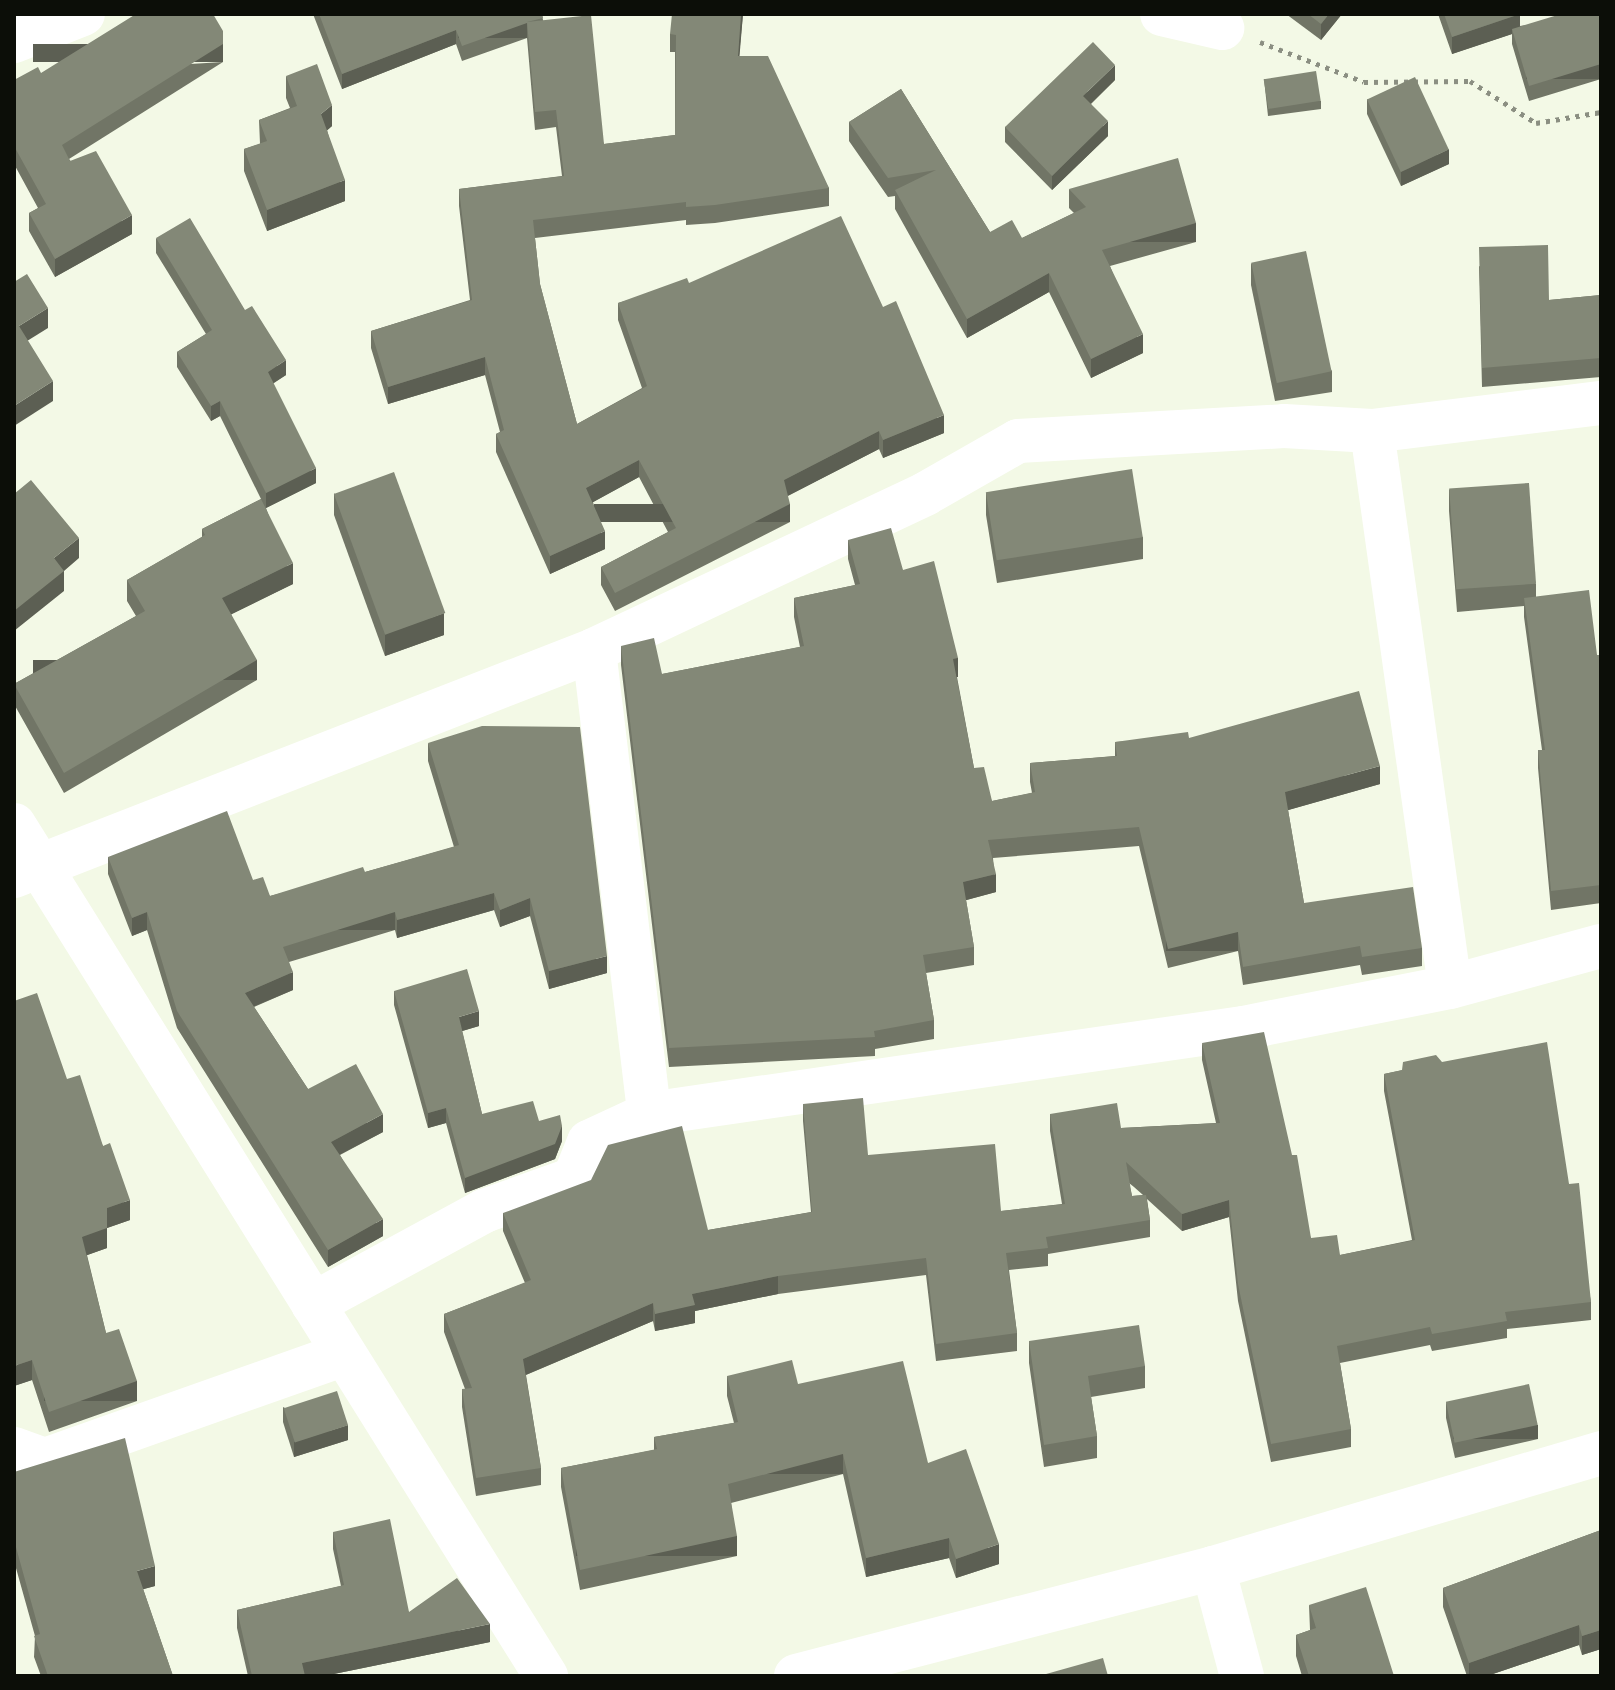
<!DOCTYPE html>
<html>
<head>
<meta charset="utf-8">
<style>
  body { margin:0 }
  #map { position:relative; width:1615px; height:1690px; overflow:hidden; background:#f3f9e6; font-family:"IBM Plex Sans",sans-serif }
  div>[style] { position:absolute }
  .path>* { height:5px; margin-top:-2.5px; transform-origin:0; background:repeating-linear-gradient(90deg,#8b8f82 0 4px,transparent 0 10px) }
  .minor>* { height:44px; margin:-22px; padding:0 22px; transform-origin:22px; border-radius:22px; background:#fff }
  .wall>* { inset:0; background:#717566 }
  .shaded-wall>* { inset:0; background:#5c5f53; transform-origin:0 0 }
  .building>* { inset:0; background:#838877; transform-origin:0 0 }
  span { translate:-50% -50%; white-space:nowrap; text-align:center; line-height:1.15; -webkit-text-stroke:6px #f3f9e6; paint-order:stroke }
  .frame { position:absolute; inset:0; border:16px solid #0c0e08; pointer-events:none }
</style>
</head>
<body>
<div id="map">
  <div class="path">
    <i style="left:1260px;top:42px;width:111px;rotate:21deg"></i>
    <i style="left:1364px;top:82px;width:106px;rotate:-0.5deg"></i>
    <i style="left:1470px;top:81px;width:78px;rotate:32.5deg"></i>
    <i style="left:1536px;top:123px;width:66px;rotate:-9.6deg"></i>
  </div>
  <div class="minor">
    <i style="left:1162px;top:14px;width:62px;rotate:13.1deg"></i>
    <i style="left:14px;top:41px;width:74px;rotate:-21.4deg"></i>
    <i style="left:1372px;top:431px;width:561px;rotate:82.01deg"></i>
    <i style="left:594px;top:650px;width:467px;rotate:83.2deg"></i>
    <i style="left:14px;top:825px;width:1004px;rotate:57.99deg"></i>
    <i style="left:14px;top:876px;width:622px;rotate:-21.29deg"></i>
    <i style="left:594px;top:650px;width:366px;rotate:-25.2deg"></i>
    <i style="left:925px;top:494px;width:107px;rotate:-29.7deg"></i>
    <i style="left:1018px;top:441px;width:266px;rotate:-3.2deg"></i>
    <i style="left:1284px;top:426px;width:88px;rotate:3.3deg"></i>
    <i style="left:1372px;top:431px;width:231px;rotate:-7deg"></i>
    <i style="left:313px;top:1304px;width:195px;rotate:-28.5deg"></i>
    <i style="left:484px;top:1211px;width:96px;rotate:-19.6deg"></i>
    <i style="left:574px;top:1179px;width:40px;rotate:-68deg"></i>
    <i style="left:589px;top:1142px;width:66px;rotate:-25deg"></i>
    <i style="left:649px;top:1114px;width:600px;rotate:-8.24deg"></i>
    <i style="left:1243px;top:1028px;width:211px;rotate:-11.2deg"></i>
    <i style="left:1450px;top:987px;width:156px;rotate:-15.2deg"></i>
    <i style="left:14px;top:1449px;width:33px;rotate:20deg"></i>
    <i style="left:45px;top:1460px;width:317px;rotate:-19.5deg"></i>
    <i style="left:1213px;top:1568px;width:112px;rotate:75deg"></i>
    <i style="left:796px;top:1676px;width:431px;rotate:-14.5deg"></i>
    <i style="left:1213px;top:1568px;width:405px;rotate:-16.5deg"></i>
  </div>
  <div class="wall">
    <i style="clip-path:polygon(313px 14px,542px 14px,543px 20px,604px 144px,675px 135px,675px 52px,670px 52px,670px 34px,743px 14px,739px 56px,829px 188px,829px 206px,715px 223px,686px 225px,686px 220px,535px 238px,540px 284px,577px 424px,642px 388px,618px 320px,618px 303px,689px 283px,883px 307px,944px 433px,883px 458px,879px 449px,787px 496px,790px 522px,615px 611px,601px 585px,601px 567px,668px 532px,639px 477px,593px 502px,605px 549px,550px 574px,496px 452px,496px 434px,500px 432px,485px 375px,388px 404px,371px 348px,371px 331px,470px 300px,459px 206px,459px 189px,562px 176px,556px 127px,535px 130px,527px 38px,462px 61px,456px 44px,342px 89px)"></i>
    <i style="clip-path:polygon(1286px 14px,1342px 14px,1321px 40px)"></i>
    <i style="clip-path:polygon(1438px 14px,1520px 14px,1520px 26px,1601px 14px,1601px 79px,1529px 101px,1512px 44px,1512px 34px,1452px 54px)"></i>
    <i style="clip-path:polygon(223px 62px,69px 159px,132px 234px,55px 277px,29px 231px,29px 213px,38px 208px,14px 164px,14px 80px,41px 73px)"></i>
    <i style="clip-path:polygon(286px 76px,332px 126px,327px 130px,345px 201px,267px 231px,244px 171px,244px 149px,260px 144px,259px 120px,290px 108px,286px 98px)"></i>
    <i style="clip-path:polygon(1264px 79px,1321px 101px,1321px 109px,1268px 116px)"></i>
    <i style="clip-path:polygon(1115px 80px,1091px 104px,1108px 136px,1052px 190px,1005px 142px,1005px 127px)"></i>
    <i style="clip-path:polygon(901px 89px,990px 232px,1022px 238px,1074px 213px,1069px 208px,1069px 189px,1196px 242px,1110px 266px,1143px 353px,1091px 378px,1049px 292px,967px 338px,895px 209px,895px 196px,888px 197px,849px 141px,849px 122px)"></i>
    <i style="clip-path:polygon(1367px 99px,1449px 164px,1401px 186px,1367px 114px)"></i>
    <i style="clip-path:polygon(156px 238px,286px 375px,273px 383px,316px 483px,266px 508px,293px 584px,231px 614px,257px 680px,64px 793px,14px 704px,14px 684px,136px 616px,127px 601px,127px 580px,202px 537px,202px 529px,261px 499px,220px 416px,211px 421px,177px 367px,177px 352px,206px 334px,156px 253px)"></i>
    <i style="clip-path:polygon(1251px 263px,1332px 371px,1332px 392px,1275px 401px,1251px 285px)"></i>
    <i style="clip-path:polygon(1479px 266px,1549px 300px,1601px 295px,1601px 377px,1482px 387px)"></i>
    <i style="clip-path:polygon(1449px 489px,1536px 584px,1536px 597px,1597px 655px,1601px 655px,1601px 903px,1551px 910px,1538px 768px,1538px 750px,1542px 750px,1524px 617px,1524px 606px,1457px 612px,1449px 511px)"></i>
    <i style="clip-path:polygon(334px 493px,444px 635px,385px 656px,334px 515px)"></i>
    <i style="clip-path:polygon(986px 493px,1143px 537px,1143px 559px,997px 583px,986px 515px)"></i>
    <i style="clip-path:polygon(848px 540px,903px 570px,958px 677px,957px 677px,974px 768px,992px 801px,1032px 793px,1030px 782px,1030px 763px,1115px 756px,1115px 742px,1189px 738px,1380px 784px,1288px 810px,1304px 903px,1422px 948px,1422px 966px,1362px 975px,1360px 965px,1243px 985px,1238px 951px,1168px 968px,1139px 846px,993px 858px,996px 892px,966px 900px,974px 947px,974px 965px,926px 973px,934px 1020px,934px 1039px,875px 1049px,875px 1056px,669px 1067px,621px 665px,621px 646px,662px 674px,800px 647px,794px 617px,794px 598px,855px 585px,848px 559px)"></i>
    <i style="clip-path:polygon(428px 743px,607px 973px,549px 989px,530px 916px,500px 927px,494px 910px,397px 938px,395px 930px,289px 962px,293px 990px,254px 1007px,308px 1089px,383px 1132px,340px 1155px,383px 1236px,328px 1267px,177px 1028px,147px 930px,132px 936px,108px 874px,108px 857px,253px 880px,270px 896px,365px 872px,454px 847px,428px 761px)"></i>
    <i style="clip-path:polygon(394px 991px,479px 1026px,462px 1031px,482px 1114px,539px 1121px,562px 1141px,555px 1159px,465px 1193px,446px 1123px,428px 1128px,394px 1005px)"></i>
    <i style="clip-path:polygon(evenodd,1202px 1043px,1311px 1238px,1340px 1255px,1412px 1240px,1384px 1091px,1384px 1074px,1442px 1062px,1569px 1184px,1591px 1302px,1591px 1320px,1507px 1329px,1507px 1338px,1432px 1351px,1430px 1345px,1340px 1363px,1351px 1429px,1351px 1447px,1271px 1462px,1238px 1301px,1229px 1217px,1182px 1231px,1147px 1199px,1150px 1220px,1150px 1237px,1048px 1254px,1048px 1266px,1009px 1270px,1017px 1333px,1017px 1351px,936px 1361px,926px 1275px,778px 1294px,695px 1311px,695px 1323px,655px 1331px,653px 1321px,526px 1375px,541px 1468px,541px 1485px,476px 1496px,462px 1407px,462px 1389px,465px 1389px,444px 1332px,444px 1314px,525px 1283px,503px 1231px,503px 1213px,708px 1230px,811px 1212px,803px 1121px,803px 1104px,868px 1155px,1001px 1211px,1062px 1204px,1050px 1131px,1050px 1114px,1121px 1128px,1216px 1123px,1202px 1060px,1202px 1043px,1129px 1183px,1134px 1187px,1143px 1195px,1132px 1196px,1129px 1183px)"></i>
    <i style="clip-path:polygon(67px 1079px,103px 1146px,130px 1220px,107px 1228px,107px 1248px,87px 1255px,106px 1333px,137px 1401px,49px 1432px,32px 1380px,14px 1386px)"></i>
    <i style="clip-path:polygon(1029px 1341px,1145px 1366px,1145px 1388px,1091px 1397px,1097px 1436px,1097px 1458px,1044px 1467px,1029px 1363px)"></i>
    <i style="clip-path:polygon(727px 1376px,798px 1384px,928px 1463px,999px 1564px,956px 1578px,949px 1558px,866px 1577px,843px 1474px,731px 1503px,737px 1556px,580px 1590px,561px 1487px,561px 1468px,654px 1450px,654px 1437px,734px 1423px,727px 1396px)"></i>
    <i style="clip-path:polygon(1446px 1403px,1538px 1439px,1455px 1458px,1446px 1418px)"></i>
    <i style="clip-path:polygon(283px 1407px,348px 1440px,294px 1457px,283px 1422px)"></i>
    <i style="clip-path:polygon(14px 1472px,155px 1586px,143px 1589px,173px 1676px,41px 1676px,34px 1657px,35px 1636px,14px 1561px)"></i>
    <i style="clip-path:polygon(1601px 1530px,1601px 1649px,1582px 1655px,1579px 1645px,1487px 1676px,1467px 1676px,1443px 1607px,1443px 1588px)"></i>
    <i style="clip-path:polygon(333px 1532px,409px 1612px,490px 1642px,324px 1676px,248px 1676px,237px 1628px,237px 1610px,341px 1586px,333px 1549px)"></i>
    <i style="clip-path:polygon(1309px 1605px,1394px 1676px,1302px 1676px,1296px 1656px,1296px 1635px,1310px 1630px)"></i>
  </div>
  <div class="shaded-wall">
    <i style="clip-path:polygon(741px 14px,743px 14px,738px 74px,738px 56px)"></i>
    <i style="clip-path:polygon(1329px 14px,1342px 14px,1321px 40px,1321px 24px)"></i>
    <i style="clip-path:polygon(1520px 14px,1520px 31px,1512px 29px,1512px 34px,1452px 54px,1452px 37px)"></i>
    <i style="left:527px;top:23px;width:15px;height:69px;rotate:90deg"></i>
    <i style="clip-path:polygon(456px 30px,456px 44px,342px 89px,342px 74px)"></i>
    <i style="left:223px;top:44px;width:18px;height:190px;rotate:90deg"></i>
    <i style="left:1601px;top:64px;width:15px;height:75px;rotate:90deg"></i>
    <i style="clip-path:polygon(1115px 65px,1115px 80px,1083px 111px,1083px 96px)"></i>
    <i style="clip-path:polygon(332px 105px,332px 126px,321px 136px,321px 114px)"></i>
    <i style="clip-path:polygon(1108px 121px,1108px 136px,1052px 190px,1052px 176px)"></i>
    <i style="clip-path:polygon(1449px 149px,1449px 164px,1401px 186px,1401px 172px)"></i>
    <i style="clip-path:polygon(345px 180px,345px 201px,267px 231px,267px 210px)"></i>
    <i style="clip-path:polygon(132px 215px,132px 234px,55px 277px,55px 259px)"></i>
    <i style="left:1196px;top:223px;width:19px;height:98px;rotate:90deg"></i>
    <i style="clip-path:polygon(1049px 273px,1049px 292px,967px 338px,967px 319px)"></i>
    <i style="clip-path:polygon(48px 308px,48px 328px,19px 346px,19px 326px)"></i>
    <i style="clip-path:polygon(1143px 334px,1143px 353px,1091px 378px,1091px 359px)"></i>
    <i style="clip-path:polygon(485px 357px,485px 375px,388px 404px,388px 387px)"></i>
    <i style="clip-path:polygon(286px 360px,286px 375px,268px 387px,268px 372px)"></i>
    <i style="clip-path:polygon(53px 381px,53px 401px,14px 426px,14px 406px)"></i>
    <i style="clip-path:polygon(220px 401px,220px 416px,211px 421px,211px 406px)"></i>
    <i style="clip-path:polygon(944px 415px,944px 433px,883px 458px,883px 440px)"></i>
    <i style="clip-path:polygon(879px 431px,879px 449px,784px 498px,784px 480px)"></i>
    <i style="clip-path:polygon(639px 460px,639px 477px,586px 506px,586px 488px)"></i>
    <i style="clip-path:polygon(316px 468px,316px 483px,266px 508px,266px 493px)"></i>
    <i style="left:790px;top:504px;width:18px;height:196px;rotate:90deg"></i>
    <i style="clip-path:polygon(605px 531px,605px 549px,550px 574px,550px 556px)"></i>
    <i style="clip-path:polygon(79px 538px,79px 558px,64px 571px,64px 591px,14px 631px,14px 611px,54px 558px)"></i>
    <i style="clip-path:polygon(293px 563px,293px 584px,222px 619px,222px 598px)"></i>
    <i style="clip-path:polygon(444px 613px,444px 635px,385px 656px,385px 634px)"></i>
    <i style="left:958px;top:658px;width:19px;height:5px;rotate:90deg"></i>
    <i style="left:257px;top:660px;width:20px;height:224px;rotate:90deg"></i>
    <i style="clip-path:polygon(1380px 766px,1380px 784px,1285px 811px,1285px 792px)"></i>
    <i style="clip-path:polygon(996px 874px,996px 892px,963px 901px,963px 882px)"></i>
    <i style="clip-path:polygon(494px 893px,494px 910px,397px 938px,397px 920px)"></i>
    <i style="clip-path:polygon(530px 898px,530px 916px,500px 927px,500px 910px)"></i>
    <i style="clip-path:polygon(147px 912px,147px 930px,132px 936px,132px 918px)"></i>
    <i style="left:395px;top:912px;width:18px;height:117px;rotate:90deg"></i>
    <i style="left:1238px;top:932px;width:19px;height:72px;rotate:90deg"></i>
    <i style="clip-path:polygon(607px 956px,607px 973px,549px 989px,549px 971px)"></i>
    <i style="clip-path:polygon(293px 972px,293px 990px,245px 1010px,245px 993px)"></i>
    <i style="clip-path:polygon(479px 1011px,479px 1026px,459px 1032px,459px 1017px)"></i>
    <i style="clip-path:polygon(446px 1108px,446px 1123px,428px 1128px,428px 1113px)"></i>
    <i style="clip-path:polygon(383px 1114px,383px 1132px,331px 1159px,331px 1142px)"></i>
    <i style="clip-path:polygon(562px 1126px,562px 1141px,555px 1159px,465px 1193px,465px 1178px)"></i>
    <i style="clip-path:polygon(130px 1200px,130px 1220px,107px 1228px,107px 1248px,82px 1257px,82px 1237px,107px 1208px)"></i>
    <i style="clip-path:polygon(1229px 1200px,1229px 1217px,1182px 1231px,1182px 1214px)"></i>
    <i style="clip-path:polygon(383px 1219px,383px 1236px,328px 1267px,328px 1250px)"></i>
    <i style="clip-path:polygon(778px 1276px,778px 1294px,695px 1311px,695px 1323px,655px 1331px,655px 1314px,692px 1294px)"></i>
    <i style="clip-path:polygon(653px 1303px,653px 1321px,523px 1376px,523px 1359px)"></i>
    <i style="clip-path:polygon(32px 1360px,32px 1380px,14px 1386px,14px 1366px)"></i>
    <i style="left:137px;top:1381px;width:20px;height:93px;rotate:90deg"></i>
    <i style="clip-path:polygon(348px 1425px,348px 1440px,294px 1457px,294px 1442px)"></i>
    <i style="left:1538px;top:1425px;width:14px;height:85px;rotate:90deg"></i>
    <i style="left:843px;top:1454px;width:20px;height:119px;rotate:90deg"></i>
    <i style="left:737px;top:1536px;width:20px;height:161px;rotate:90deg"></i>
    <i style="clip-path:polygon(949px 1538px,949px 1558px,866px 1577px,866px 1558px)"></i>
    <i style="clip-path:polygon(999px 1544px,999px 1564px,956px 1578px,956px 1559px)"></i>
    <i style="clip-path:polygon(155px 1566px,155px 1586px,137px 1591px,137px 1571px)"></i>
    <i style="clip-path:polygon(490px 1624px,490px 1642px,324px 1676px,302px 1676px,302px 1663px)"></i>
    <i style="clip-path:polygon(1579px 1625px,1579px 1645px,1487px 1676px,1469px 1676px,1469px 1663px)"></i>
    <i style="clip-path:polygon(1601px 1630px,1601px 1649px,1582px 1655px,1582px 1636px)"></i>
  </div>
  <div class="building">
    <i style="clip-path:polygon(136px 14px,213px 14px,223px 31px,223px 44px,62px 145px,70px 161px,96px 151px,132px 215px,55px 259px,29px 213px,46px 204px,14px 146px,14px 80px,38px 67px,41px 73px)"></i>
    <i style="clip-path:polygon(319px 14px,542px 14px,543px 18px,527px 22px,527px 23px,462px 46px,456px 30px,342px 74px)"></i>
    <i style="clip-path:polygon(672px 14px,741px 14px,738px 56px,768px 56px,829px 188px,715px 205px,686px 207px,686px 202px,533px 220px,540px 284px,577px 424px,647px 386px,618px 303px,687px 278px,689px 283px,841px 216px,883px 307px,896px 301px,944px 415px,883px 440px,879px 431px,784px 480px,790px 504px,615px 593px,601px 567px,676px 528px,639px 460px,586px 488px,605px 531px,550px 556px,496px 434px,504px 430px,485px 357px,388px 387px,371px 331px,472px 300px,459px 189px,564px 176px,556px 110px,535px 112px,527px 22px,591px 15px,604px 144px,675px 135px,676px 35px,670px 34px)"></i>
    <i style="clip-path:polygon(1308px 14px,1329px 14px,1321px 24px)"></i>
    <i style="clip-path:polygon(1444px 14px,1520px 14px,1452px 37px)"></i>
    <i style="clip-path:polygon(1561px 14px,1601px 14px,1601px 64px,1529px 86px,1512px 29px)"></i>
    <i style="clip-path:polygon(1093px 42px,1115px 65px,1083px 96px,1108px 121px,1052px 176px,1005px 127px)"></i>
    <i style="clip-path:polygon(317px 64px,332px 105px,321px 114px,345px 180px,267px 210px,244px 149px,267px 141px,259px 120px,297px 106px,286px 76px)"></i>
    <i style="left:1316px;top:71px;width:30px;height:53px;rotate:81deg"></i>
    <i style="left:1415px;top:77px;width:80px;height:53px;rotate:65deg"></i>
    <i style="clip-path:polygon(901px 89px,990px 232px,1012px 220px,1022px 238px,1086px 207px,1069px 189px,1178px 158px,1196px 223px,1102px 250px,1143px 334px,1091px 359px,1049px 273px,967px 319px,895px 190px,936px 170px,888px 178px,849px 122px)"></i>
    <i style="clip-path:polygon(190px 218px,245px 310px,252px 306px,286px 360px,268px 372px,316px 468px,266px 493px,220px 401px,211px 406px,177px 352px,212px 330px,156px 238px)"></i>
    <i style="clip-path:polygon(1548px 245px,1549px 300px,1601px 295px,1601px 358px,1482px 368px,1479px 247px)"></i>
    <i style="left:1306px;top:251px;width:123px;height:56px;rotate:78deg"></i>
    <i style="clip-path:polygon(27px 274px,48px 308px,19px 326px,53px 381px,14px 406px,14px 282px)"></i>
    <i style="left:1132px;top:469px;width:69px;height:148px;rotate:81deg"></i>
    <i style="left:394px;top:472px;width:150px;height:64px;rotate:70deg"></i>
    <i style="clip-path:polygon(31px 480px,79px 538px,54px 558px,64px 571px,14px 611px,14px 494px)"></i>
    <i style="left:1529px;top:483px;width:101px;height:80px;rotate:86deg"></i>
    <i style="clip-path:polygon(261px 499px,293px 563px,222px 598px,257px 660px,64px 773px,14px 684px,145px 611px,127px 580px,205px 535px,202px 529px)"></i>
    <i style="clip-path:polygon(891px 528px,903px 570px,934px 561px,958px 658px,953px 659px,974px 768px,984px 767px,992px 801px,1035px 792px,1030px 763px,1117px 756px,1115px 742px,1188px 732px,1189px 738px,1359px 691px,1380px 766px,1285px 792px,1304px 903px,1413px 887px,1422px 948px,1362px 957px,1360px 946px,1243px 967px,1238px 932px,1168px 949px,1139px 827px,988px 840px,996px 874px,963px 882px,974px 947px,923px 955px,934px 1020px,874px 1031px,875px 1037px,669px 1048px,621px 646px,654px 638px,662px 674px,804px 646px,794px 598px,860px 584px,848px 540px)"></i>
    <i style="clip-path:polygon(1589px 590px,1597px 655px,1601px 655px,1601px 885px,1551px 891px,1538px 750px,1545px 750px,1524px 598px)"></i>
    <i style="clip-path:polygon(482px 726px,580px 727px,607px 956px,549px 971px,530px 898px,500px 910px,494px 893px,397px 920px,395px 912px,283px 947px,293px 972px,245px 993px,308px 1089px,356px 1064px,383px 1114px,331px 1142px,383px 1219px,328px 1250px,177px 1011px,147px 912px,132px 918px,108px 857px,227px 811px,253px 880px,263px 877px,270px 896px,363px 867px,365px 872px,459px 845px,428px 743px)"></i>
    <i style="clip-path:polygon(467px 969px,479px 1011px,459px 1017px,482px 1114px,533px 1101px,539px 1121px,560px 1115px,562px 1126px,555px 1144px,465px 1178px,446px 1108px,428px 1113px,394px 991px)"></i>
    <i style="clip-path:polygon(37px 993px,67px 1079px,80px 1075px,103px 1146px,110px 1143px,130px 1200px,107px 1208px,107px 1228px,82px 1237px,106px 1333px,119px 1329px,137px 1381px,49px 1412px,32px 1360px,14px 1366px,14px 1001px)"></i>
    <i style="clip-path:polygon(1264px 1032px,1292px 1155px,1297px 1155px,1311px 1238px,1337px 1235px,1340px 1255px,1415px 1240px,1384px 1074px,1402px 1070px,1403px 1062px,1436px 1055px,1442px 1062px,1547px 1042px,1569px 1184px,1579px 1183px,1591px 1302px,1505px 1312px,1507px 1321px,1432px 1334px,1430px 1327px,1337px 1346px,1351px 1429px,1271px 1444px,1238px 1284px,1229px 1200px,1182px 1214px,1126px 1162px,1132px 1196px,1146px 1195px,1150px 1220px,1046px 1237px,1048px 1248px,1006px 1253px,1017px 1333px,936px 1344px,926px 1258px,778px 1276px,692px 1294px,695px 1305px,655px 1314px,653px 1303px,523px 1359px,541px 1468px,476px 1478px,462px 1389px,472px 1388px,444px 1314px,531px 1280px,503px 1213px,591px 1180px,608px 1145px,682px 1126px,708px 1230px,812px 1212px,803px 1104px,863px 1098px,868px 1155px,995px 1144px,1001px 1211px,1065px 1204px,1050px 1114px,1117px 1103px,1121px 1128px,1220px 1123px,1202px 1043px)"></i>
    <i style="clip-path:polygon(1139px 1325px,1145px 1366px,1088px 1376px,1097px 1436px,1044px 1445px,1029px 1341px)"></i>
    <i style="clip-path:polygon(792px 1360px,798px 1384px,903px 1361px,928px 1463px,966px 1449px,999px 1544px,956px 1559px,949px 1538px,866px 1558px,843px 1454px,728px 1484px,737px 1536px,580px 1570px,561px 1468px,657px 1449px,654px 1437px,738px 1422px,727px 1376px)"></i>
    <i style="left:1529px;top:1384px;width:42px;height:85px;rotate:78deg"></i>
    <i style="left:337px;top:1391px;width:36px;height:56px;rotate:72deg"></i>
    <i style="clip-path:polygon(125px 1438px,155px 1566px,137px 1571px,173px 1676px,48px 1676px,34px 1636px,40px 1634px,14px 1540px,14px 1472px)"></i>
    <i style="clip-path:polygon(390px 1519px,409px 1612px,457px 1578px,490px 1624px,302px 1663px,305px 1676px,252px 1676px,237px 1610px,344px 1585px,333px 1532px)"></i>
    <i style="clip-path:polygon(1601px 1530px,1601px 1630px,1582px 1636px,1579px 1625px,1469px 1663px,1443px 1588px)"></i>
    <i style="clip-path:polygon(1366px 1587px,1394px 1676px,1309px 1676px,1296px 1635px,1316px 1628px,1309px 1605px)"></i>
    <i style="clip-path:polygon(1103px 1658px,1108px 1676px,1039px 1676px)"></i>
  </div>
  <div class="frame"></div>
</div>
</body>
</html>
